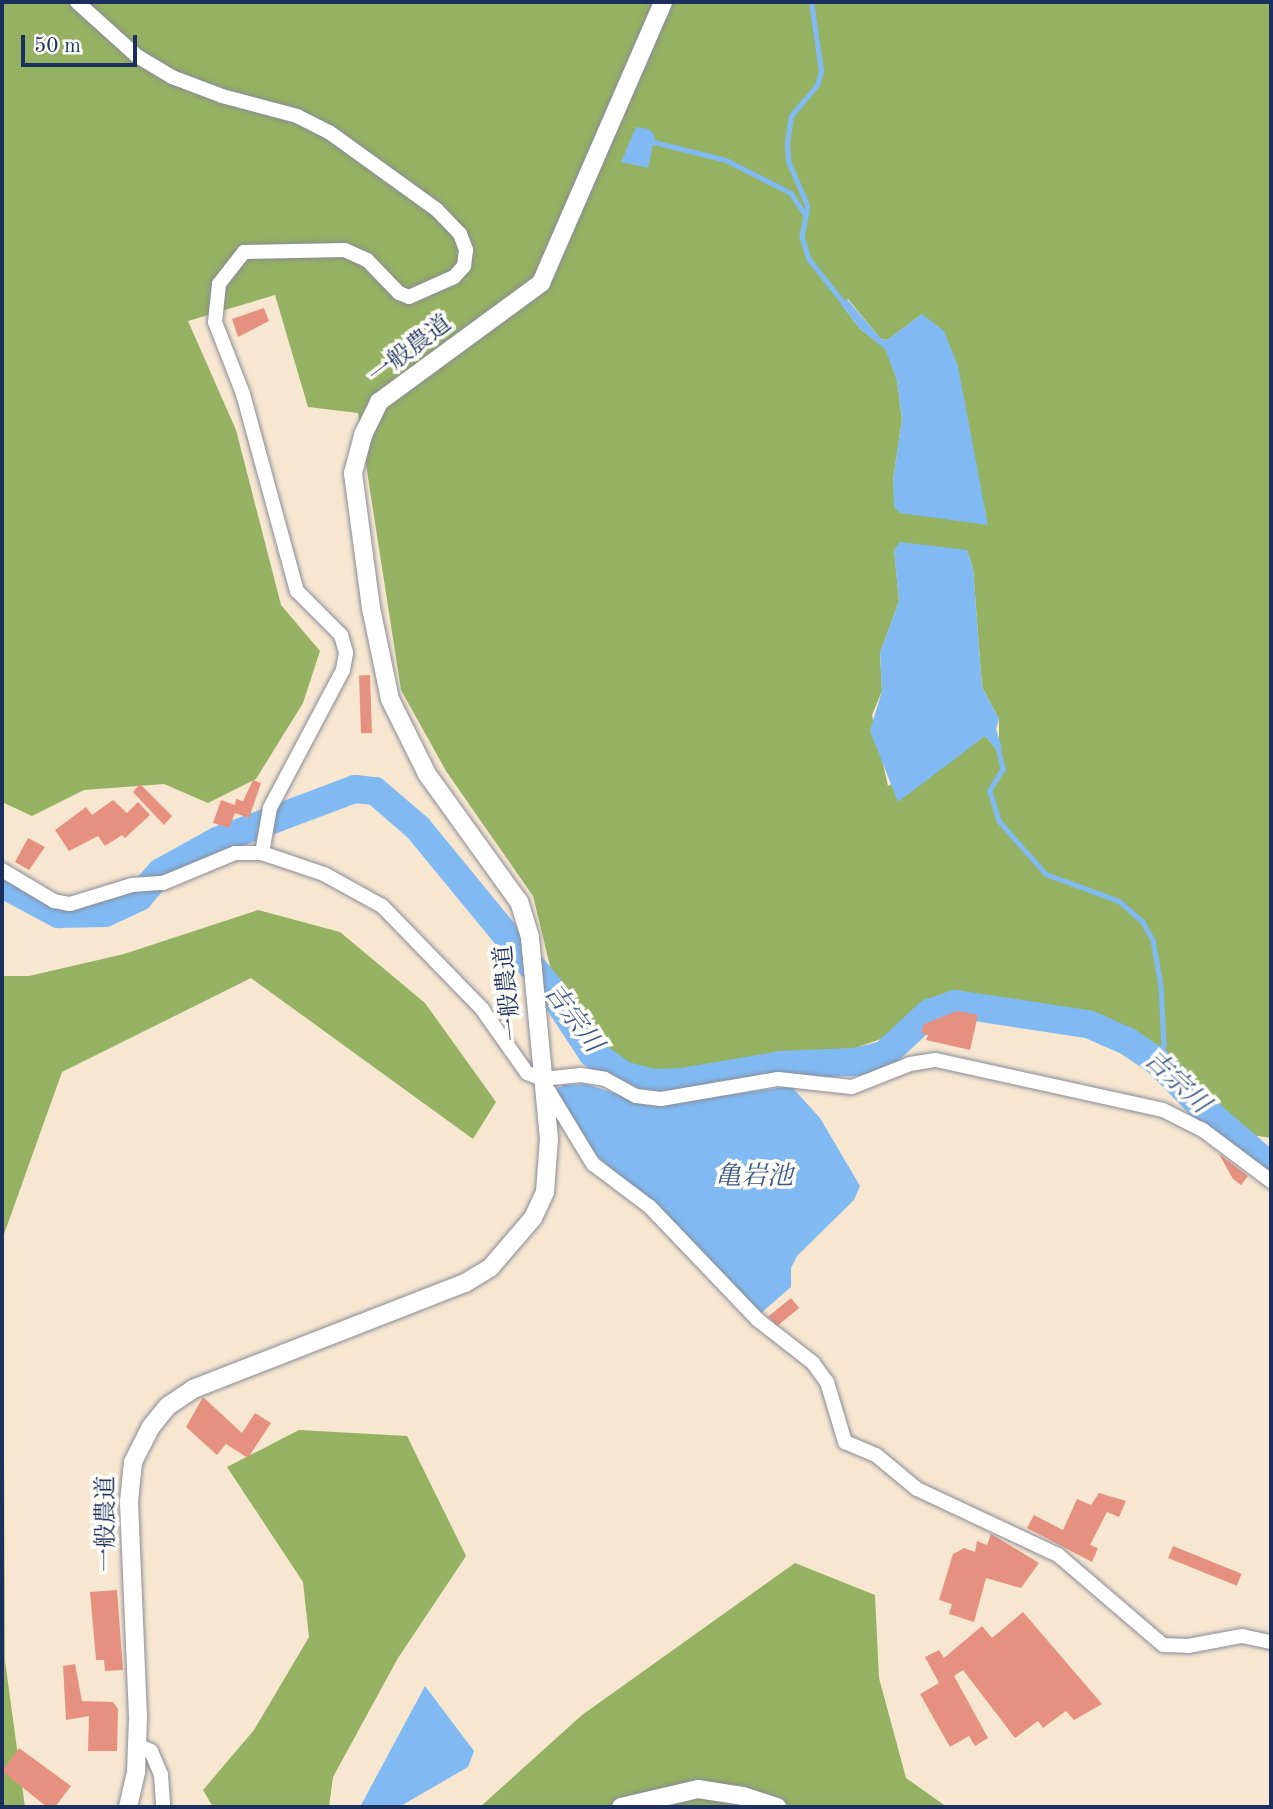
<!DOCTYPE html>
<html>
<head>
<meta charset="utf-8">
<style>
  body { margin:0 }
  #map { position:relative; width:1273px; height:1809px; overflow:hidden; background:#f7e7d1; font-family:"Old Standard TT","Noto Serif JP",serif }
  div>[style] { position:absolute }
  .forest>* { inset:0; background:#95b162 }
  .water>* { inset:0; background:#81baf2 }
  .stream>* { height:4.5px; margin:-2.25px; padding:0 2.25px; transform-origin:2.25px; border-radius:2.25px; background:#81baf2 }
  .river>* { height:28px; margin:-14px; padding:0 14px; transform-origin:14px; border-radius:14px; background:#81baf2 }
  .building>* { inset:0; background:#e6917f; transform-origin:0 0 }
  .roads { filter:drop-shadow(0 0 2px #898b98) drop-shadow(0 0 2px #898b98) }
  .minor>* { height:14px; margin:-7px; padding:0 7px; transform-origin:7px; border-radius:7px; background:#fff }
  .tertiary>* { height:18px; margin:-9px; padding:0 9px; transform-origin:9px; border-radius:9px; background:#fff }
  span { translate:-50% -50%; white-space:nowrap; text-align:center; line-height:1.15; -webkit-text-stroke:7px #fdfcf7; paint-order:stroke }
  .street-label { font-size:24px; color:#1b2f5e }
  .water-label { font-size:26px; color:#3a598a; font-style:italic }
  .frame { position:absolute; inset:0; border:4px solid #1b2f5e; pointer-events:none }
  .scale { position:absolute; left:21px; top:35px; width:116px; height:32px; box-sizing:border-box; border:4px solid #1b2f5e; border-top:0; padding-left:9px; font-size:21px; line-height:24px; white-space:nowrap; color:#1b2f5e; -webkit-text-stroke:5px #fdfcf7; paint-order:stroke }
</style>
</head>
<body>
<div id="map">
  <div class="forest">
    <i style="clip-path:polygon(evenodd,2px 2px,1271px 2px,1271px 1138px,1252px 1135px,1150px 1046px,1105px 1018px,947px 993px,920px 1005px,884px 1038px,855px 1048px,777px 1053px,663px 1072px,629px 1063px,601px 1043px,551px 970px,533px 896px,446px 771px,401px 690px,358px 413px,308px 407px,275px 295px,188px 321px,236px 430px,281px 605px,320px 651px,303px 703px,256px 779px,208px 803px,164px 784px,84px 790px,32px 816px,2px 802px,2px 2px,848px 299px,881px 339px,887px 340px,922px 314px,895px 507px,893px 480px,902px 419px,897px 380px,886px 349px,860px 329px,841px 304px,848px 299px,2px 2px,894px 550px,967px 550px,973px 568px,982px 687px,999px 719px,999px 752px,985px 736px,888px 786px,872px 715px,882px 691px,880px 653px,899px 601px,894px 550px)"></i>
    <i style="clip-path:polygon(258px 910px,340px 932px,425px 1003px,496px 1102px,473px 1139px,251px 978px,62px 1072px,3px 1237px,5px 1661px,25px 1807px,2px 1807px,2px 976px,29px 976px,124px 954px)"></i>
    <i style="clip-path:polygon(299px 1430px,407px 1436px,466px 1556px,398px 1658px,333px 1777px,329px 1807px,213px 1807px,203px 1790px,254px 1730px,309px 1637px,303px 1582px,227px 1467px)"></i>
    <i style="clip-path:polygon(795px 1563px,875px 1595px,879px 1678px,906px 1778px,947px 1807px,480px 1807px,582px 1715px)"></i>
  </div>
  <div class="water">
    <i style="clip-path:polygon(636px 127px,649px 129px,655px 136px,648px 168px,621px 162px)"></i>
    <i style="clip-path:polygon(847px 299px,881px 339px,887px 340px,922px 314px,944px 331px,958px 366px,988px 525px,900px 513px,894px 507px,893px 480px,902px 419px,897px 380px,885px 349px,860px 329px,841px 304px)"></i>
    <i style="clip-path:polygon(900px 542px,967px 550px,973px 568px,982px 687px,999px 719px,996px 729px,1002px 748px,999px 753px,985px 736px,898px 802px,870px 731px,882px 691px,880px 653px,899px 601px,894px 550px)"></i>
    <i style="clip-path:polygon(586px 1084px,655px 1106px,791px 1086px,820px 1118px,860px 1186px,854px 1200px,797px 1256px,791px 1268px,791px 1287px,761px 1313px,667px 1216px,597px 1156px,556px 1096px,556px 1089px,564px 1085px)"></i>
    <i style="clip-path:polygon(425px 1686px,474px 1751px,468px 1767px,399px 1807px,360px 1807px)"></i>
  </div>
  <div class="stream">
    <i style="left:650px;top:141px;width:78px;rotate:14deg"></i>
    <i style="left:726px;top:160px;width:73px;rotate:26.9deg"></i>
    <i style="left:791px;top:193px;width:27px;rotate:57deg"></i>
    <i style="left:806px;top:216px;width:21px;rotate:101deg"></i>
    <i style="left:802px;top:237px;width:23px;rotate:72deg"></i>
    <i style="left:809px;top:259px;width:61px;rotate:51.6deg"></i>
    <i style="left:806px;top:215px;width:10px;rotate:-84deg"></i>
    <i style="left:807px;top:205px;width:48px;rotate:-113.4deg"></i>
    <i style="left:788px;top:161px;width:18px;rotate:-93deg"></i>
    <i style="left:787px;top:143px;width:27px;rotate:-82deg"></i>
    <i style="left:791px;top:116px;width:40px;rotate:-50deg"></i>
    <i style="left:817px;top:85px;width:15px;rotate:-74deg"></i>
    <i style="left:821px;top:71px;width:70px;rotate:-98.2deg"></i>
    <i style="left:998px;top:747px;width:23px;rotate:77deg"></i>
    <i style="left:1003px;top:769px;width:26px;rotate:121deg"></i>
    <i style="left:990px;top:791px;width:31px;rotate:73deg"></i>
    <i style="left:999px;top:821px;width:71px;rotate:48.4deg"></i>
    <i style="left:1046px;top:874px;width:78px;rotate:20.3deg"></i>
    <i style="left:1119px;top:901px;width:32px;rotate:41deg"></i>
    <i style="left:1143px;top:922px;width:21px;rotate:61deg"></i>
    <i style="left:1153px;top:940px;width:47px;rotate:80.1deg"></i>
    <i style="left:1161px;top:986px;width:59px;rotate:87.1deg"></i>
    <i style="left:1164px;top:1045px;width:18px;rotate:109deg"></i>
  </div>
  <div class="river">
    <i style="left:2px;top:884px;width:64px;rotate:28.2deg"></i>
    <i style="left:58px;top:914px;width:47px;rotate:-1.2deg"></i>
    <i style="left:105px;top:913px;width:38px;rotate:-25deg"></i>
    <i style="left:139px;top:897px;width:33px;rotate:-49deg"></i>
    <i style="left:161px;top:872px;width:66px;rotate:-28.9deg"></i>
    <i style="left:219px;top:840px;width:145px;rotate:-20.6deg"></i>
    <i style="left:355px;top:789px;width:20px;rotate:6deg"></i>
    <i style="left:375px;top:791px;width:57px;rotate:40.7deg"></i>
    <i style="left:418px;top:828px;width:205px;rotate:50.6deg"></i>
    <i style="left:548px;top:986px;width:80px;rotate:56.7deg"></i>
    <i style="left:592px;top:1053px;width:38px;rotate:35deg"></i>
    <i style="left:623px;top:1075px;width:31px;rotate:15deg"></i>
    <i style="left:653px;top:1083px;width:29px;rotate:-2deg"></i>
    <i style="left:682px;top:1082px;width:100px;rotate:-9.7deg"></i>
    <i style="left:781px;top:1065px;width:74px;rotate:-2.3deg"></i>
    <i style="left:855px;top:1062px;width:30px;rotate:-14deg"></i>
    <i style="left:884px;top:1055px;width:62px;rotate:-43deg"></i>
    <i style="left:929px;top:1013px;width:28px;rotate:-19deg"></i>
    <i style="left:955px;top:1004px;width:134px;rotate:8.6deg"></i>
    <i style="left:1088px;top:1024px;width:43px;rotate:23.6deg"></i>
    <i style="left:1127px;top:1041px;width:37px;rotate:34deg"></i>
    <i style="left:1158px;top:1062px;width:64px;rotate:45.6deg"></i>
    <i style="left:1203px;top:1108px;width:90px;rotate:40.9deg"></i>
  </div>
  <div class="building">
    <i style="clip-path:polygon(264px 308px,269px 321px,238px 337px,232px 319px)"></i>
    <i style="left:370px;top:675px;width:58px;height:11px;rotate:88deg"></i>
    <i style="clip-path:polygon(253px 780px,261px 783px,249px 818px,235px 813px,229px 828px,213px 823px,221px 800px,235px 805px,236px 799px,243px 801px)"></i>
    <i style="clip-path:polygon(140px 784px,172px 816px,164px 825px,133px 792px)"></i>
    <i style="clip-path:polygon(113px 800px,127px 813px,138px 802px,150px 815px,125px 838px,122px 835px,105px 846px,98px 836px,69px 851px,55px 830px,86px 807px,92px 815px)"></i>
    <i style="clip-path:polygon(28px 838px,45px 847px,29px 870px,15px 862px)"></i>
    <i style="clip-path:polygon(957px 1011px,978px 1015px,970px 1050px,926px 1040px,928px 1035px,921px 1033px,924px 1024px)"></i>
    <i style="clip-path:polygon(1219px 1154px,1248px 1176px,1241px 1185px,1233px 1179px)"></i>
    <i style="left:791px;top:1298px;width:13px;height:29px;rotate:51deg"></i>
    <i style="clip-path:polygon(203px 1397px,242px 1433px,255px 1413px,271px 1423px,248px 1458px,226px 1444px,217px 1455px,186px 1427px)"></i>
    <i style="clip-path:polygon(1099px 1493px,1126px 1501px,1119px 1517px,1107px 1512px,1090px 1545px,1098px 1548px,1092px 1562px,1027px 1528px,1034px 1515px,1063px 1530px,1077px 1499px,1091px 1505px)"></i>
    <i style="clip-path:polygon(991px 1534px,1039px 1563px,1021px 1588px,986px 1578px,974px 1622px,949px 1614px,952px 1604px,939px 1600px,953px 1554px,964px 1548px,975px 1552px,977px 1541px,987px 1545px)"></i>
    <i style="left:1173px;top:1546px;width:74px;height:13px;rotate:22deg"></i>
    <i style="clip-path:polygon(117px 1590px,123px 1670px,105px 1671px,104px 1660px,96px 1660px,90px 1592px)"></i>
    <i style="clip-path:polygon(1023px 1612px,1102px 1704px,1074px 1720px,1066px 1711px,1043px 1728px,1038px 1721px,1015px 1738px,963px 1670px,954px 1676px,988px 1738px,975px 1746px,969px 1736px,950px 1747px,920px 1694px,939px 1683px,925px 1657px,939px 1650px,944px 1658px,982px 1626px,992px 1638px)"></i>
    <i style="clip-path:polygon(75px 1664px,82px 1701px,113px 1702px,118px 1709px,117px 1751px,88px 1751px,89px 1716px,66px 1720px,63px 1666px)"></i>
    <i style="clip-path:polygon(19px 1748px,71px 1786px,55px 1807px,47px 1807px,2px 1771px)"></i>
  </div>
  <div class="roads">
    <div class="minor">
      <i style="left:77px;top:2px;width:81px;rotate:42deg"></i>
      <i style="left:137px;top:56px;width:41px;rotate:31deg"></i>
      <i style="left:172px;top:77px;width:53px;rotate:20.8deg"></i>
      <i style="left:222px;top:96px;width:78px;rotate:14.9deg"></i>
      <i style="left:297px;top:116px;width:36px;rotate:27deg"></i>
      <i style="left:329px;top:132px;width:133px;rotate:35.8deg"></i>
      <i style="left:437px;top:210px;width:33px;rotate:46deg"></i>
      <i style="left:460px;top:234px;width:17px;rotate:69deg"></i>
      <i style="left:466px;top:250px;width:16px;rotate:97deg"></i>
      <i style="left:464px;top:266px;width:15px;rotate:132deg"></i>
      <i style="left:454px;top:277px;width:49px;rotate:156deg"></i>
      <i style="left:409px;top:297px;width:11px;rotate:-158deg"></i>
      <i style="left:399px;top:293px;width:46px;rotate:-134.1deg"></i>
      <i style="left:367px;top:260px;width:24px;rotate:-156deg"></i>
      <i style="left:345px;top:250px;width:101px;rotate:178.9deg"></i>
      <i style="left:244px;top:252px;width:41px;rotate:128deg"></i>
      <i style="left:219px;top:284px;width:38px;rotate:96deg"></i>
      <i style="left:215px;top:322px;width:77px;rotate:68.7deg"></i>
      <i style="left:243px;top:394px;width:204px;rotate:74.7deg"></i>
      <i style="left:297px;top:591px;width:62px;rotate:45deg"></i>
      <i style="left:341px;top:635px;width:19px;rotate:74deg"></i>
      <i style="left:346px;top:653px;width:17px;rotate:100deg"></i>
      <i style="left:343px;top:670px;width:156px;rotate:117.9deg"></i>
      <i style="left:270px;top:808px;width:46px;rotate:100.1deg"></i>
      <i style="left:2px;top:870px;width:61px;rotate:30.8deg"></i>
      <i style="left:54px;top:901px;width:16px;rotate:11deg"></i>
      <i style="left:70px;top:904px;width:65px;rotate:-17deg"></i>
      <i style="left:132px;top:885px;width:31px;rotate:-4deg"></i>
      <i style="left:163px;top:883px;width:78px;rotate:-22.6deg"></i>
      <i style="left:235px;top:853px;width:27px"></i>
      <i style="left:262px;top:853px;width:65px;rotate:18.7deg"></i>
      <i style="left:324px;top:874px;width:66px;rotate:28.9deg"></i>
      <i style="left:382px;top:906px;width:144px;rotate:45.8deg"></i>
      <i style="left:482px;top:1009px;width:78px;rotate:54.9deg"></i>
      <i style="left:527px;top:1073px;width:17px;rotate:21deg"></i>
      <i style="left:543px;top:1079px;width:38px;rotate:-6deg"></i>
      <i style="left:581px;top:1075px;width:24px;rotate:9deg"></i>
      <i style="left:605px;top:1079px;width:35px;rotate:29deg"></i>
      <i style="left:636px;top:1096px;width:25px;rotate:7deg"></i>
      <i style="left:661px;top:1099px;width:119px;rotate:-9.7deg"></i>
      <i style="left:778px;top:1079px;width:74px;rotate:6.2deg"></i>
      <i style="left:852px;top:1087px;width:62px;rotate:-21.6deg"></i>
      <i style="left:910px;top:1064px;width:26px;rotate:-9deg"></i>
      <i style="left:936px;top:1060px;width:232px;rotate:12.4deg"></i>
      <i style="left:1163px;top:1110px;width:45px;rotate:26.6deg"></i>
      <i style="left:1203px;top:1130px;width:85px;rotate:36.9deg"></i>
      <i style="left:548px;top:1090px;width:87px;rotate:58.7deg"></i>
      <i style="left:593px;top:1164px;width:71px;rotate:37deg"></i>
      <i style="left:650px;top:1207px;width:156px;rotate:46.3deg"></i>
      <i style="left:758px;top:1320px;width:70px;rotate:38deg"></i>
      <i style="left:813px;top:1363px;width:24px;rotate:54deg"></i>
      <i style="left:827px;top:1382px;width:63px;rotate:73.3deg"></i>
      <i style="left:845px;top:1442px;width:34px;rotate:23deg"></i>
      <i style="left:876px;top:1455px;width:53px;rotate:39.7deg"></i>
      <i style="left:917px;top:1489px;width:156px;rotate:25.1deg"></i>
      <i style="left:1058px;top:1555px;width:138px;rotate:40.6deg"></i>
      <i style="left:1163px;top:1645px;width:25px;rotate:2deg"></i>
      <i style="left:1188px;top:1646px;width:55px;rotate:-10.5deg"></i>
      <i style="left:1242px;top:1636px;width:30px;rotate:12deg"></i>
      <i style="left:137px;top:1745px;width:15px;rotate:23deg"></i>
      <i style="left:151px;top:1751px;width:26px;rotate:67deg"></i>
      <i style="left:161px;top:1775px;width:32px;rotate:86deg"></i>
    </div>
    <div class="tertiary">
      <i style="left:128px;top:1807px;width:36px;rotate:-77deg"></i>
      <i style="left:136px;top:1772px;width:55px;rotate:-87.9deg"></i>
      <i style="left:138px;top:1717px;width:215px;rotate:-92.4deg"></i>
      <i style="left:129px;top:1502px;width:40px;rotate:-84.3deg"></i>
      <i style="left:133px;top:1462px;width:38px;rotate:-63deg"></i>
      <i style="left:150px;top:1428px;width:28px;rotate:-51deg"></i>
      <i style="left:168px;top:1406px;width:30px;rotate:-34deg"></i>
      <i style="left:193px;top:1389px;width:292px;rotate:-21.3deg"></i>
      <i style="left:465px;top:1283px;width:29px;rotate:-31deg"></i>
      <i style="left:490px;top:1268px;width:66px;rotate:-49.3deg"></i>
      <i style="left:533px;top:1218px;width:29px;rotate:-65deg"></i>
      <i style="left:545px;top:1192px;width:53px;rotate:-85.7deg"></i>
      <i style="left:549px;top:1139px;width:203px;rotate:-95.4deg"></i>
      <i style="left:530px;top:937px;width:37px;rotate:-107deg"></i>
      <i style="left:519px;top:902px;width:158px;rotate:-125.7deg"></i>
      <i style="left:427px;top:774px;width:84px;rotate:-116.3deg"></i>
      <i style="left:390px;top:699px;width:93px;rotate:-101.8deg"></i>
      <i style="left:371px;top:608px;width:136px;rotate:-97.6deg"></i>
      <i style="left:353px;top:473px;width:39px;rotate:-75deg"></i>
      <i style="left:363px;top:435px;width:37px;rotate:-64deg"></i>
      <i style="left:379px;top:402px;width:201px;rotate:-36.3deg"></i>
      <i style="left:541px;top:283px;width:306px;rotate:-66.5deg"></i>
      <i style="left:621px;top:1807px;width:79px;rotate:-13.2deg"></i>
      <i style="left:698px;top:1789px;width:46px;rotate:8.8deg"></i>
      <i style="left:743px;top:1796px;width:36px;rotate:18deg"></i>
    </div>
  </div>
  <div class="street-label">
    <span style="left:411px;top:351px;rotate:-37deg">一般農道</span>
    <span style="left:510px;top:993px;rotate:-96deg">一般農道</span>
    <span style="left:108px;top:1524px;rotate:-90deg">一般農道</span>
  </div>
  <div class="water-label">
    <span style="left:572px;top:1019px;rotate:53deg">吉宗川</span>
    <span style="left:1176px;top:1083px;rotate:43deg">吉宗川</span>
    <span style="left:754px;top:1178px">亀岩池</span>
  </div>
  <div class="frame"></div>
  <div class="scale">50 m</div>
</div>
</body>
</html>
